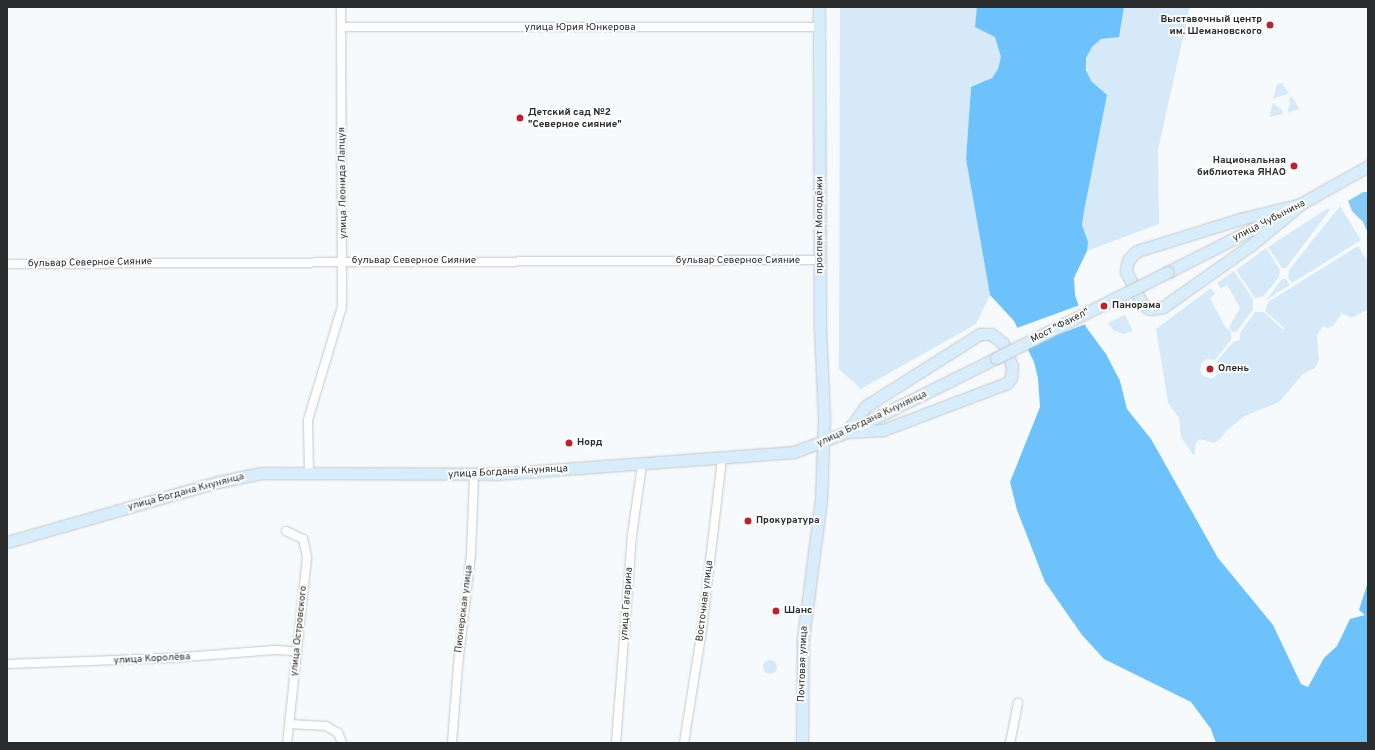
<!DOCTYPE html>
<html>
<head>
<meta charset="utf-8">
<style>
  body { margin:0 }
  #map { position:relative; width:1375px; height:750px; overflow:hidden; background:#f7fafc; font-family:Overpass,sans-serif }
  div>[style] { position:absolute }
  .green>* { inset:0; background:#d5e9f8 }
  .round { border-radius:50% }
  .forest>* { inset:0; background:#88caf7 }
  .water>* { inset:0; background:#6dc2fb }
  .pier>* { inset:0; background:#f7fafc; transform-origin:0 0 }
  .roads { filter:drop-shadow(0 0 1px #c4c7c9) drop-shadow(0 0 1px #c4c7c9) }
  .street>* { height:8px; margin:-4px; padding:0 4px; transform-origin:4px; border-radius:4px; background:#fff }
  .secondary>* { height:11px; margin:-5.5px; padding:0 5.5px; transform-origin:5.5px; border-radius:5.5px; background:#d8edfc }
  .bridges { filter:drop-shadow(0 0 1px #c4c7c9) drop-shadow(0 0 1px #c4c7c9) }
  .secondary-bridge>* { height:11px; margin:-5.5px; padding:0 5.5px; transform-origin:5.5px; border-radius:5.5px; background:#d8edfc }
  .dots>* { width:11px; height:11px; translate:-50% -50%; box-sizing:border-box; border:2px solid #fff; border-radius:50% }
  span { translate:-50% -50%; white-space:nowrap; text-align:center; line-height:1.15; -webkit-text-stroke:3.5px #fff; paint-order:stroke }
  .poi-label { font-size:10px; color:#2a2b2c; font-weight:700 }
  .right { translate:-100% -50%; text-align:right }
  .left { translate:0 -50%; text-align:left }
  .street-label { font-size:10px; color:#2a2b2c }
  .frame { position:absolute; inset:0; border:8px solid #2a2b2c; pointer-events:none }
</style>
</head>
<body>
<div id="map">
  <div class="green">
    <i style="clip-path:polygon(840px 7px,977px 7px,976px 27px,995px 37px,1001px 52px,1001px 63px,995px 75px,985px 83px,971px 87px,966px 159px,990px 295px,976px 324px,861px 389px,839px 369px)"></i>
    <i style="clip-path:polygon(1124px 7px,1190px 7px,1158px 150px,1159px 224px,1087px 251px,1087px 242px,1082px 225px,1084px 211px,1104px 93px,1094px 87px,1088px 76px,1086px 58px,1092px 47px,1101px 39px,1119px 36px)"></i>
    <i style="clip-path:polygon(1282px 83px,1289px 93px,1273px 99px,1277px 84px)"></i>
    <i style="clip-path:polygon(1291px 96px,1300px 109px,1287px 113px,1290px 104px,1289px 99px)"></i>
    <i style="clip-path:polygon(1273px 103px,1282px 110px,1283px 114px,1269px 117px)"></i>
    <i style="clip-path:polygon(1340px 206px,1361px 240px,1292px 283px,1288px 278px,1289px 270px)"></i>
    <i style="clip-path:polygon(1328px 208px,1330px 210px,1286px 268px,1282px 268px,1268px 247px)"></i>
    <i style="clip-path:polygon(1358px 246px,1368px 262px,1368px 309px,1352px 318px,1342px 313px,1334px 325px,1328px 328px,1323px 326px,1317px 335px,1319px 360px,1315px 368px,1303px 374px,1279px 402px,1245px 416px,1227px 430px,1221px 438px,1214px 443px,1200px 439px,1196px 443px,1194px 456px,1181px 437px,1179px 418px,1168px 403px,1156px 329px,1211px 288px,1215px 294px,1210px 298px,1227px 330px,1228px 328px,1231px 332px,1231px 340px,1215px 360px,1206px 359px,1201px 364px,1200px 370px,1203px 376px,1212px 379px,1220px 372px,1217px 361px,1233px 342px,1240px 340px,1240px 333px,1255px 312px,1264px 312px,1283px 330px,1284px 328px,1265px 311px,1268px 302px)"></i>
    <i style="clip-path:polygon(1266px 248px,1280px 270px,1279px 277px,1263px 297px,1255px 298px,1236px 270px)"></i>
    <i style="clip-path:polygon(1234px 271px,1253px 299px,1253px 310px,1237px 331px,1232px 332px,1229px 327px,1240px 308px,1227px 285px,1221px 289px,1217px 283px)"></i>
    <i style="clip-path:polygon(1282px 279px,1286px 279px,1290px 285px,1266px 300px)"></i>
    <i style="clip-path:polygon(1125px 315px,1133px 331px,1123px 334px,1113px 330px,1108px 323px)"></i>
    <i class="round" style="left:763px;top:660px;width:14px;height:14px"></i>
  </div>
  <div class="forest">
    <i style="clip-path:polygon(1363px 192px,1368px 192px,1368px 233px,1363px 222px,1352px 211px,1348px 201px)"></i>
  </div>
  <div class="water">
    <i style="clip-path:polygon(977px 7px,1124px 7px,1119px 37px,1101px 39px,1092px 47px,1086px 58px,1086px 70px,1091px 81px,1107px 95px,1084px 211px,1082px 225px,1088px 242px,1087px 251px,1074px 278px,1075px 295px,1086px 327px,1106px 354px,1120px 381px,1127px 409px,1151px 439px,1218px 558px,1273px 625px,1301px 684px,1308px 687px,1324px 658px,1337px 646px,1350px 619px,1365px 615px,1359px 610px,1368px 582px,1368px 743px,1216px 743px,1211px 729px,1191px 702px,1104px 659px,1082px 635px,1045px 582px,1017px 510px,1010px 482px,1040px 407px,1038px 378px,1034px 362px,1014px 321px,990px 295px,966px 159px,971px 87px,992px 78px,998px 69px,1001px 57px,995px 37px,975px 27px)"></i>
  </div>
  <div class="pier">
    <i style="left:1080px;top:305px;width:20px;height:68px;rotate:70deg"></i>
  </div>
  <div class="roads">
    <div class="street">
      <i style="left:341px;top:27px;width:478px"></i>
      <i style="left:7px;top:264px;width:814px;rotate:-0.28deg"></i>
      <i style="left:309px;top:473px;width:53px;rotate:-91.1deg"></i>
      <i style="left:308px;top:420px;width:118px;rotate:-73.3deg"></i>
      <i style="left:342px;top:307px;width:300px;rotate:-90.2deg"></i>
      <i style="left:286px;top:531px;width:19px;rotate:25deg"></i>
      <i style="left:303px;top:539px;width:18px;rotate:77deg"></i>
      <i style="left:307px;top:557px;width:187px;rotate:96.1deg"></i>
      <i style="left:7px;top:664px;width:164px;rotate:-2.1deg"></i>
      <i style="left:171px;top:658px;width:104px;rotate:-4.4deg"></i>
      <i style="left:275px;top:650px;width:22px;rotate:3deg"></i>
      <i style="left:289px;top:724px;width:37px;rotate:3deg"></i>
      <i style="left:326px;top:726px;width:14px;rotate:30deg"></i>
      <i style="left:338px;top:733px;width:11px;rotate:68deg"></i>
      <i style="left:452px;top:743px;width:78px;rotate:-85.6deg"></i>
      <i style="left:458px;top:665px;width:112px;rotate:-83.3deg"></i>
      <i style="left:471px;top:554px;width:79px;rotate:-87.8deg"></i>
      <i style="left:616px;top:743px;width:209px;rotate:-85.6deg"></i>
      <i style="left:632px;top:535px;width:71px;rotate:-81.9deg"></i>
      <i style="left:684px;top:743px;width:115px;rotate:-81deg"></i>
      <i style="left:702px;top:629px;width:171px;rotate:-83.3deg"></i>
      <i style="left:1010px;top:743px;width:41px;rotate:-78.7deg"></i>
    </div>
    <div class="secondary">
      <i style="left:1301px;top:204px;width:65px;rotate:140.6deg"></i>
      <i style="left:1251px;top:245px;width:108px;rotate:144.8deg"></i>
      <i style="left:1163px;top:307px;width:13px;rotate:171deg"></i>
      <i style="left:1150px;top:309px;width:9px;rotate:-148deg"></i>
      <i style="left:1142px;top:304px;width:37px;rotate:-116deg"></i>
      <i style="left:1126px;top:271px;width:11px;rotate:-80deg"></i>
      <i style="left:1128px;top:260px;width:13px;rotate:-45deg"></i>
      <i style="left:1137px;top:251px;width:108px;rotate:-17.3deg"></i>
      <i style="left:1240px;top:219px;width:63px;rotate:-13.8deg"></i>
      <i style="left:1295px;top:207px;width:84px;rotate:-29.3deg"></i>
      <i style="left:1168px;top:272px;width:123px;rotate:-27deg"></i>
      <i style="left:980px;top:334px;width:11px"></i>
      <i style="left:991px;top:334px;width:15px;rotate:37deg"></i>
      <i style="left:1003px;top:343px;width:25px;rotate:69deg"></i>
      <i style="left:1012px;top:366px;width:12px;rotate:95deg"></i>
      <i style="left:1011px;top:378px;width:6px;rotate:129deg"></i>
      <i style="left:1007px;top:383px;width:133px;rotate:159.2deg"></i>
      <i style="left:883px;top:430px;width:36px;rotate:177deg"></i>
      <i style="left:847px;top:432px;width:32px;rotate:-54deg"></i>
      <i style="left:866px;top:406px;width:135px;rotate:-32.3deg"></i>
      <i style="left:7px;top:542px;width:219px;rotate:-15.9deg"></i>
      <i style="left:218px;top:482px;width:44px;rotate:-11.8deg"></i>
      <i style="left:261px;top:473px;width:235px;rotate:0.2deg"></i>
      <i style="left:496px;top:474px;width:299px;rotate:-4.2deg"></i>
      <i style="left:794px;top:452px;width:57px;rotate:-20.7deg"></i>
      <i style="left:847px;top:432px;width:166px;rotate:-26.4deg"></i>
      <i style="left:802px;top:743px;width:105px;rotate:-89.5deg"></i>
      <i style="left:803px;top:638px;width:139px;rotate:-82.6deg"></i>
      <i style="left:821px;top:500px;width:81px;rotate:-87.9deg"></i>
      <i style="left:824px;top:419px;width:91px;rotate:-92.5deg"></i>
      <i style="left:820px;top:328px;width:321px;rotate:-90.2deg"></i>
    </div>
  </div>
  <div class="bridges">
    <div class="secondary-bridge">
      <i style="left:996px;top:358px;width:192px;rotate:-26.6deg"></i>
    </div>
  </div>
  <div class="dots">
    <i style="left:1270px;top:25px;background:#b6252e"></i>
    <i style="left:520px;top:118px;background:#b6252e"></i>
    <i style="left:1294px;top:166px;background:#b6252e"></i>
    <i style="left:1104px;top:306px;background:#b6252e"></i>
    <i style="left:1210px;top:369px;background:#b6252e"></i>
    <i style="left:569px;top:443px;background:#b6252e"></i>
    <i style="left:748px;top:521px;background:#b6252e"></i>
    <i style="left:776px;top:611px;background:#b6252e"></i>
  </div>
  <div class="poi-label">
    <span class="right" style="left:1262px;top:25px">Выставочный центр<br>им. Шемановского</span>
    <span class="left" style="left:528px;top:118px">Детский сад №2<br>"Северное сияние"</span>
    <span class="right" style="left:1286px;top:166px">Национальная<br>библиотека ЯНАО</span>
    <span class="left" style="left:1112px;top:306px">Панорама</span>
    <span class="left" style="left:1218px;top:369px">Олень</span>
    <span class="left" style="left:577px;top:443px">Норд</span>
    <span class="left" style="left:756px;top:521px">Прокуратура</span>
    <span class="left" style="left:784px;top:611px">Шанс</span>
  </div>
  <div class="street-label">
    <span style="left:580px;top:28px">улица Юрия Юнкерова</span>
    <span style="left:343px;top:183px;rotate:-91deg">улица Леонида Лапцуя</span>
    <span style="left:1269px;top:221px;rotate:-27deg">улица Чубынина</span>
    <span style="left:820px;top:225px;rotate:-90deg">проспект Молодёжи</span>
    <span style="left:414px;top:261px">бульвар Северное Сияние</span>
    <span style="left:738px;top:261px">бульвар Северное Сияние</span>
    <span style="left:90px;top:263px;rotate:-1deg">бульвар Северное Сияние</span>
    <span style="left:1060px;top:326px;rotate:-27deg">Мост "Факел"</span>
    <span style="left:872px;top:419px;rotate:-25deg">улица Богдана Кнунянца</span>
    <span style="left:508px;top:472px;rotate:-3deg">улица Богдана Кнунянца</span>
    <span style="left:186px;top:492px;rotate:-15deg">улица Богдана Кнунянца</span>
    <span style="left:705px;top:601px;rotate:-83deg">Восточная улица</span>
    <span style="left:627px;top:604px;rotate:-86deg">улица Гагарина</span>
    <span style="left:464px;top:609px;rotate:-83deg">Пионерская улица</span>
    <span style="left:299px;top:631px;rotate:-84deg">улица Островского</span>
    <span style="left:152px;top:659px;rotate:-3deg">улица Королёва</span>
    <span style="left:803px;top:664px;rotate:-88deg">Почтовая улица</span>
  </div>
  <div class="frame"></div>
</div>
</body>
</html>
